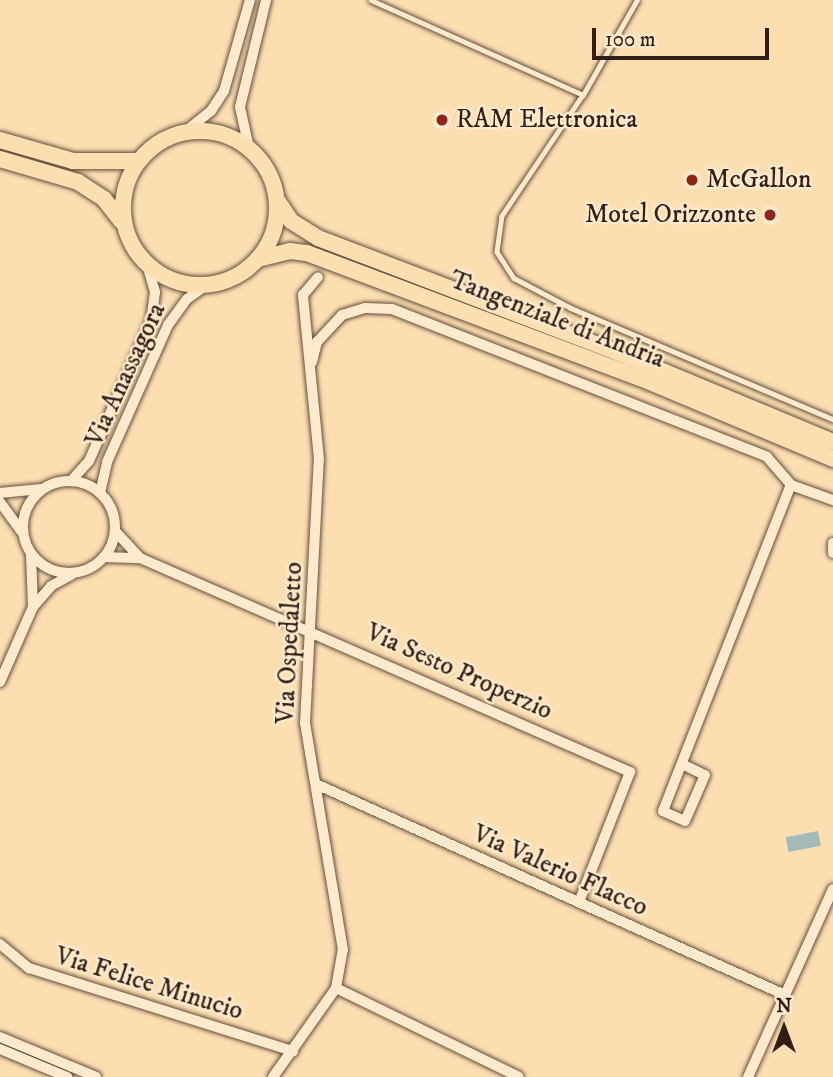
<!DOCTYPE html>
<html>
<head>
<meta charset="utf-8">
<style>
  body { margin:0 }
  #map { position:relative; width:833px; height:1077px; overflow:hidden; background:#fcdfb1; font-family:"IM FELL DW Pica",serif }
  div>[style] { position:absolute }
  .water>* { inset:0; background:#a4bab8; transform-origin:0 0 }
  .roads { filter:drop-shadow(0 0 2px #644e3d) drop-shadow(0 0 2px #644e3d) }
  .lane>* { height:4.5px; margin:-2.25px; padding:0 2.25px; transform-origin:2.25px; border-radius:2.25px; background:#fdeacc }
  .street>* { height:10px; margin:-5px; padding:0 5px; transform-origin:5px; border-radius:5px; background:#fdeacc }
  .street>.ring { margin:-5px; padding:0; box-sizing:content-box; background:none; border:10px solid #fdeacc; border-radius:50% }
  .primary>* { height:16px; margin:-8px; padding:0 8px; transform-origin:8px; border-radius:8px; background:#fcdfb1 }
  .primary>.ring { margin:-8px; padding:0; box-sizing:content-box; background:none; border:16px solid #fcdfb1; border-radius:50% }
  .dots>* { width:19px; height:19px; translate:-50% -50%; box-sizing:border-box; border:4px solid #fdeacc; border-radius:50% }
  span { translate:-50% -50%; white-space:nowrap; text-align:center; line-height:1.15; -webkit-text-stroke:5px #fdeacc; paint-order:stroke }
  .poi-label { font-size:26px; color:#311e16 }
  .left { translate:0 -50%; text-align:left }
  .right { translate:-100% -50%; text-align:right }
  .street-label { font-size:26px; color:#311e16 }
  .north { position:absolute; left:749px; top:993px; width:70px; height:70px; -webkit-text-stroke:5px #fdeacc; paint-order:stroke; rotate:0deg; font-size:19px; font-weight:700; line-height:28px; text-align:center; color:#311e16 }
  .north::after { content:''; display:block; margin:auto; width:24px; height:32px; background:#311e16; clip-path:polygon(50% 0,100% 100%,50% 72%,0 100%) }
  .scale { position:absolute; left:592px; top:28px; width:177px; height:32px; box-sizing:border-box; border:4px solid #311e16; border-top:0; padding-left:9px; font-size:21px; line-height:24px; white-space:nowrap; color:#311e16; -webkit-text-stroke:5px #fdeacc; paint-order:stroke }
</style>
</head>
<body>
<div id="map">
  <div class="water">
    <i style="left:818px;top:831px;width:15px;height:33px;rotate:79deg"></i>
  </div>
  <div class="roads">
    <div class="lane">
      <i style="left:371px;top:0;width:232px;rotate:24.1deg"></i>
      <i style="left:583px;top:95px;width:146px;rotate:123.8deg"></i>
      <i style="left:502px;top:216px;width:36px;rotate:98deg"></i>
      <i style="left:497px;top:252px;width:31px;rotate:57deg"></i>
      <i style="left:514px;top:278px;width:64px;rotate:27.8deg"></i>
      <i style="left:571px;top:308px;width:285px;rotate:23deg"></i>
      <i style="left:583px;top:95px;width:109px;rotate:-60.4deg"></i>
    </div>
    <div class="street">
      <i style="left:185px;top:132px;width:33px;rotate:-39deg"></i>
      <i style="left:211px;top:111px;width:24px;rotate:-57deg"></i>
      <i style="left:224px;top:91px;width:95px;rotate:-74.1deg"></i>
      <i style="left:249px;top:148px;width:42px;rotate:-102.4deg"></i>
      <i style="left:240px;top:107px;width:110px;rotate:-76.3deg"></i>
      <i style="left:312px;top:362px;width:21px;rotate:-76deg"></i>
      <i style="left:317px;top:342px;width:37px;rotate:-47deg"></i>
      <i style="left:342px;top:315px;width:24px;rotate:-17deg"></i>
      <i style="left:365px;top:308px;width:27px;rotate:2deg"></i>
      <i style="left:392px;top:309px;width:403px;rotate:21.5deg"></i>
      <i style="left:767px;top:457px;width:37px;rotate:49deg"></i>
      <i style="left:791px;top:485px;width:45px;rotate:19.7deg"></i>
      <i style="left:71px;top:481px;width:27px;rotate:-48deg"></i>
      <i style="left:89px;top:461px;width:153px;rotate:-66.1deg"></i>
      <i style="left:151px;top:321px;width:29px;rotate:-82deg"></i>
      <i style="left:155px;top:292px;width:26px;rotate:-106deg"></i>
      <i class="ring" style="left:23px;top:481px;width:82px;height:82px"></i>
      <i style="left:0;top:493px;width:41px;rotate:-5.6deg"></i>
      <i style="left:100px;top:493px;width:32px;rotate:-77deg"></i>
      <i style="left:107px;top:462px;width:150px;rotate:-66deg"></i>
      <i style="left:168px;top:325px;width:32px;rotate:-54deg"></i>
      <i style="left:187px;top:299px;width:24px;rotate:-36deg"></i>
      <i style="left:0;top:502px;width:37px;rotate:54deg"></i>
      <i style="left:115px;top:531px;width:37px;rotate:47deg"></i>
      <i style="left:140px;top:558px;width:535px;rotate:23.59deg"></i>
      <i style="left:630px;top:772px;width:140px;rotate:111.4deg"></i>
      <i style="left:833px;top:543px;width:10px;rotate:90deg"></i>
      <i style="left:31px;top:555px;width:51px;rotate:87.8deg"></i>
      <i style="left:104px;top:557px;width:36px;rotate:2deg"></i>
      <i style="left:0;top:682px;width:82px;rotate:-66.3deg"></i>
      <i style="left:33px;top:607px;width:28px;rotate:-49deg"></i>
      <i style="left:51px;top:586px;width:23px;rotate:-29deg"></i>
      <i style="left:682px;top:764px;width:25px;rotate:26deg"></i>
      <i style="left:705px;top:775px;width:50px;rotate:113.5deg"></i>
      <i style="left:685px;top:821px;width:24px;rotate:-156deg"></i>
      <i style="left:663px;top:811px;width:350px;rotate:-68.6deg"></i>
      <i style="left:318px;top:785px;width:512px;rotate:24.21deg"></i>
      <i style="left:0;top:944px;width:38px;rotate:40deg"></i>
      <i style="left:29px;top:968px;width:277px;rotate:17.5deg"></i>
      <i style="left:336px;top:988px;width:203px;rotate:25.9deg"></i>
      <i style="left:0;top:1037px;width:104px;rotate:22.6deg"></i>
      <i style="left:0;top:1049px;width:73px;rotate:22.7deg"></i>
      <i style="left:273px;top:1077px;width:109px;rotate:-54.7deg"></i>
      <i style="left:336px;top:988px;width:39px;rotate:-80deg"></i>
      <i style="left:343px;top:950px;width:230px;rotate:-99.5deg"></i>
      <i style="left:305px;top:723px;width:264px;rotate:-87deg"></i>
      <i style="left:319px;top:459px;width:165px;rotate:-95.6deg"></i>
      <i style="left:303px;top:295px;width:23px;rotate:-50deg"></i>
      <i style="left:748px;top:1077px;width:206px;rotate:-65.7deg"></i>
    </div>
    <div class="primary">
      <i class="ring" style="left:123px;top:131px;width:138px;height:138px"></i>
      <i style="left:0;top:140px;width:76px;rotate:16deg"></i>
      <i style="left:73px;top:161px;width:65px"></i>
      <i style="left:0;top:159px;width:81px;rotate:16.4deg"></i>
      <i style="left:78px;top:182px;width:31px;rotate:33deg"></i>
      <i style="left:104px;top:199px;width:28px;rotate:52deg"></i>
      <i style="left:277px;top:200px;width:25px;rotate:56deg"></i>
      <i style="left:291px;top:221px;width:32px;rotate:32deg"></i>
      <i style="left:318px;top:238px;width:322px;rotate:20.9deg"></i>
      <i style="left:619px;top:353px;width:232px;rotate:22.6deg"></i>
      <i style="left:258px;top:259px;width:33px;rotate:-14deg"></i>
      <i style="left:290px;top:251px;width:17px;rotate:7deg"></i>
      <i style="left:307px;top:253px;width:366px;rotate:20.6deg"></i>
      <i style="left:650px;top:382px;width:199px;rotate:22.8deg"></i>
    </div>
  </div>
  <div class="dots">
    <i style="left:442px;top:120px;background:#8f2418"></i>
    <i style="left:692px;top:180px;background:#8f2418"></i>
    <i style="left:770px;top:215px;background:#8f2418"></i>
  </div>
  <div class="poi-label">
    <span class="left" style="left:456px;top:120px">RAM Elettronica</span>
    <span class="left" style="left:706px;top:180px">McGallon</span>
    <span class="right" style="left:756px;top:215px">Motel Orizzonte</span>
  </div>
  <div class="street-label">
    <span style="left:557px;top:320px;rotate:21deg">Tangenziale di Andria</span>
    <span style="left:126px;top:375px;rotate:-65deg">Via Anassagora</span>
    <span style="left:290px;top:643px;rotate:-87deg">Via Ospedaletto</span>
    <span style="left:459px;top:672px;rotate:24deg">Via Sesto Properzio</span>
    <span style="left:560px;top:871px;rotate:24deg">Via Valerio Flacco</span>
    <span style="left:149px;top:984px;rotate:17deg">Via Felice Minucio</span>
  </div>
  <div class="north">N</div>
  <div class="scale">100 m</div>
</div>
</body>
</html>
